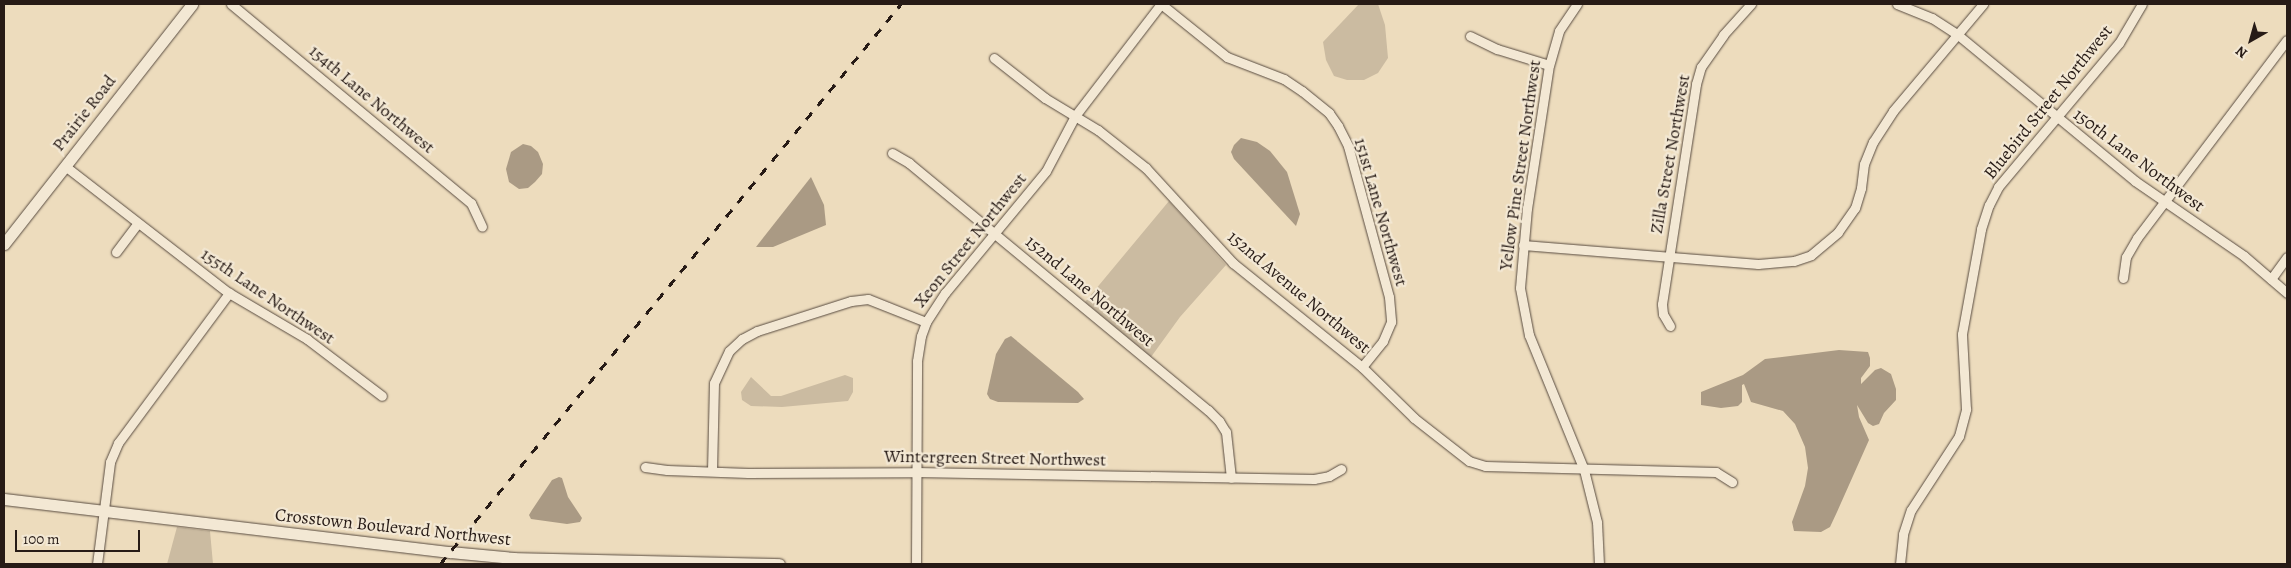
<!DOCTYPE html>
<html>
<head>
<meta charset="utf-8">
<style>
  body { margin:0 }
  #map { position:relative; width:2291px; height:568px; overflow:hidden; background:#eddcbd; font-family:Alegreya,serif }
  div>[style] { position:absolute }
  .green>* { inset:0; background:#cbbba1 }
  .water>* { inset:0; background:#aa9a84 }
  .roads { filter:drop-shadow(0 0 1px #584b40) drop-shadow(0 0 1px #584b40) }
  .minor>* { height:9px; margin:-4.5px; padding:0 4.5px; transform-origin:4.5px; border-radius:4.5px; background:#f3e8d4 }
  .tertiary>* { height:11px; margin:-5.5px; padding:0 5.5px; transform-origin:5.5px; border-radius:5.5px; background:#f3e8d4 }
  .rail>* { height:2.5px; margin-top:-1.25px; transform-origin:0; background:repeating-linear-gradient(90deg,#271b16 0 9px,transparent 0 18px) }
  span { translate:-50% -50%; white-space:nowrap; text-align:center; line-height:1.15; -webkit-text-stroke:4.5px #f3e8d4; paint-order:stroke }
  .street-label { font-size:18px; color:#271b16 }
  .frame { position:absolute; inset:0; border:5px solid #271b16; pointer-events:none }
  .north { position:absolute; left:2226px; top:15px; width:50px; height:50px; -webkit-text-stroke:4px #f3e8d4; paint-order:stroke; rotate:218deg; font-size:14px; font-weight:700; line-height:20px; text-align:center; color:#271b16 }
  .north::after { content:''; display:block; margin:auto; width:18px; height:22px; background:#271b16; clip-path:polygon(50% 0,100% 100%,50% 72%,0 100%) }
  .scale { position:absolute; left:15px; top:530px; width:125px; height:22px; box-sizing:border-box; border:2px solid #271b16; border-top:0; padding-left:6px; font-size:15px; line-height:18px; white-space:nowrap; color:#271b16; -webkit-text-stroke:4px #f3e8d4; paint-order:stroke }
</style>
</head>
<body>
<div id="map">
  <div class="green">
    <i style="clip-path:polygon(1359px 4px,1378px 4px,1385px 25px,1388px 58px,1378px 73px,1364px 80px,1347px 80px,1334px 76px,1326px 60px,1323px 42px)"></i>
    <i style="clip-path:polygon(1169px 201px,1226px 265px,1180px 317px,1151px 357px,1085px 302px)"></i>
    <i style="clip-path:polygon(845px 375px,853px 378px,853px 392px,848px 401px,782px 407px,751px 406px,742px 400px,741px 392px,751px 377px,771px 396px,781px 396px)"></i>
    <i style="clip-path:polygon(177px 527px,210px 531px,213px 564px,167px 564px)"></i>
  </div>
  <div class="water">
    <i style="clip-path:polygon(1241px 138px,1257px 142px,1270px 151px,1287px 172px,1300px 214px,1296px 226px,1234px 159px,1231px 152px,1234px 145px)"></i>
    <i style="clip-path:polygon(523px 144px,531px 146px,538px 152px,543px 164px,542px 174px,535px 182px,528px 188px,519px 189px,509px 182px,506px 169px,511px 152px)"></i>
    <i style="clip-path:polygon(811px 177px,824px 205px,826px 225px,773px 247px,756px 247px)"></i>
    <i style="clip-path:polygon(1011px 336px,1078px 392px,1084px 399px,1078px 403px,998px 402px,990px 399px,987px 394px,996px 354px,1005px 339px)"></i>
    <i style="clip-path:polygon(1839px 350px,1868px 352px,1870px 358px,1870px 366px,1861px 378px,1861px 384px,1875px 370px,1881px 368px,1891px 374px,1896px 389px,1896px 400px,1884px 413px,1879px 424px,1873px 426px,1868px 423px,1857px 405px,1859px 417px,1869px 440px,1837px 512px,1830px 527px,1821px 532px,1794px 531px,1792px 522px,1805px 486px,1808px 468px,1805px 447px,1795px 424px,1783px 411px,1751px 402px,1744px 384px,1742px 385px,1742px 402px,1738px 406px,1721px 408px,1701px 405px,1701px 392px,1743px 375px,1765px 359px)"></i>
    <i style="clip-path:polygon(559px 477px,562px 478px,568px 497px,582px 518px,580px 522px,567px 524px,531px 519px,529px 515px,532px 510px,552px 480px)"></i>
  </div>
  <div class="roads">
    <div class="minor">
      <i style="left:231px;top:4px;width:312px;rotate:39.7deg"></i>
      <i style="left:471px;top:203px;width:26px;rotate:65deg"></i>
      <i style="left:1161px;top:4px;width:85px;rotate:38.8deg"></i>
      <i style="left:1227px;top:57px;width:61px;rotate:21.1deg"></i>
      <i style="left:1284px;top:79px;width:22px;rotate:34deg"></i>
      <i style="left:1302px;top:91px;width:35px;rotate:39deg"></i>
      <i style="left:1329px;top:113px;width:16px;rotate:55deg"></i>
      <i style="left:1338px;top:126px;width:22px;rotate:63deg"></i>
      <i style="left:1348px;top:146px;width:156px;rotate:74.8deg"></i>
      <i style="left:1389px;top:297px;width:25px;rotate:85deg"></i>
      <i style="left:1391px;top:322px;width:21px;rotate:113deg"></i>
      <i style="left:1383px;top:341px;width:33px;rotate:129deg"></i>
      <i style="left:1577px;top:4px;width:32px;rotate:124deg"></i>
      <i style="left:1559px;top:31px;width:35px;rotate:106deg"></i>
      <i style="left:1549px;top:65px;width:145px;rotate:98.7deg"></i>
      <i style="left:1527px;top:208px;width:80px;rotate:95deg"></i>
      <i style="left:1520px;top:288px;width:48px;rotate:79.2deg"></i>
      <i style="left:1529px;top:335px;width:146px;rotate:67.8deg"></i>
      <i style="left:1584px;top:470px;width:54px;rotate:76deg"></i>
      <i style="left:1597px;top:522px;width:42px;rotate:87.3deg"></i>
      <i style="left:1897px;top:4px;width:38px;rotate:22deg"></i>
      <i style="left:1932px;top:18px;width:31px;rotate:33deg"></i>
      <i style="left:1958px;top:35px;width:229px;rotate:39.5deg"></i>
      <i style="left:2135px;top:181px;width:132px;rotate:34.5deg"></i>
      <i style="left:2244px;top:256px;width:57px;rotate:40.7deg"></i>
      <i style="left:1470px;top:36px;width:30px;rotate:26deg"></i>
      <i style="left:1497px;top:49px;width:54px;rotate:17.1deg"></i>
      <i style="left:994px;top:58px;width:65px;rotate:38.1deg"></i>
      <i style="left:1045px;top:98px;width:62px;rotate:31.1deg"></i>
      <i style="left:1098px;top:130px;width:61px;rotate:38.4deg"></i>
      <i style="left:1146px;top:168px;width:129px;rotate:47.5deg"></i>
      <i style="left:1233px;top:263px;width:166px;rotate:38.9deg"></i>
      <i style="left:1362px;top:367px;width:73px;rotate:44.4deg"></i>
      <i style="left:1414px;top:418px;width:70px;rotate:38deg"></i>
      <i style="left:1469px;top:461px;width:17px;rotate:17deg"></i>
      <i style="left:1485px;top:466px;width:231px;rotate:1.5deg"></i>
      <i style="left:1716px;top:472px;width:19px;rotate:32deg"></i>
      <i style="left:892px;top:153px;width:20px;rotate:30deg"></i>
      <i style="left:909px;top:163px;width:388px;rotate:39.6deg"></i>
      <i style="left:1208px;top:410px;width:16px;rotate:45deg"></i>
      <i style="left:1219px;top:421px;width:13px;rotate:58deg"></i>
      <i style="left:1226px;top:432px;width:46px;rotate:83.8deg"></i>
      <i style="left:65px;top:166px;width:207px;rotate:37.8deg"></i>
      <i style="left:229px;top:293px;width:91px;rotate:30.5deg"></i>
      <i style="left:307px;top:339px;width:94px;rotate:37.2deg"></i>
      <i style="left:1523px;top:245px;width:236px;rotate:4.6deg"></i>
      <i style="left:1758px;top:264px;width:36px;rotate:-5deg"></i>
      <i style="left:1794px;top:261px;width:18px;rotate:-19deg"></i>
      <i style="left:1811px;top:255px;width:35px;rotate:-40deg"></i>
      <i style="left:1838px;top:232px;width:29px;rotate:-55deg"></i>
      <i style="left:1855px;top:208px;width:21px;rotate:-73deg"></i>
      <i style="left:1861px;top:188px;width:24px;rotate:-83deg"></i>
      <i style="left:1864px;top:164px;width:24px;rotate:-68deg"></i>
      <i style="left:1873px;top:142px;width:37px;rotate:-57deg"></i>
      <i style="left:1893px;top:111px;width:140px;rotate:-49.9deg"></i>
      <i style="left:116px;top:252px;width:36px;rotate:-53deg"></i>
      <i style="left:2123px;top:278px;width:21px;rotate:-82deg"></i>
      <i style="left:2126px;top:257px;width:22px;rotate:-60deg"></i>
      <i style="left:2137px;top:238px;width:248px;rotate:-52.9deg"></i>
      <i style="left:2271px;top:279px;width:27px;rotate:-54deg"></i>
      <i style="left:1670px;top:326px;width:14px;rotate:-120deg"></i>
      <i style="left:1663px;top:314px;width:10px;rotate:-96deg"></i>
      <i style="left:1662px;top:304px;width:223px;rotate:-81.2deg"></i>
      <i style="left:1696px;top:84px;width:18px;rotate:-74deg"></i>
      <i style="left:1701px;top:67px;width:39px;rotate:-55deg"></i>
      <i style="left:1723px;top:35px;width:42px;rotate:-47.9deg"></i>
      <i style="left:645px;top:467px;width:22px;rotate:8deg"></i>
      <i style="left:667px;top:470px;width:81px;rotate:2.1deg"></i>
      <i style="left:748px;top:473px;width:167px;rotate:-0.3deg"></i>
      <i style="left:915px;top:472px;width:399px;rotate:1deg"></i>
      <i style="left:1314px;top:479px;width:15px;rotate:-11deg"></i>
      <i style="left:1329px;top:476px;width:14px;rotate:-30deg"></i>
      <i style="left:712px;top:471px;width:88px;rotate:-88.7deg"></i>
      <i style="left:714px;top:383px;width:35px;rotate:-65deg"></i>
      <i style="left:729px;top:351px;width:18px;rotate:-43deg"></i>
      <i style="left:742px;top:339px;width:17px;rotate:-28deg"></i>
      <i style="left:757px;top:331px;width:99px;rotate:-17.7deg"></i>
      <i style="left:851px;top:301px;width:17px;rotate:-7deg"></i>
      <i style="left:868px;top:299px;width:62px;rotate:21.6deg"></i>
      <i style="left:97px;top:564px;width:103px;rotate:-82.7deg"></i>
      <i style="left:110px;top:462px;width:21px;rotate:-67deg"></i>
      <i style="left:118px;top:443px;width:187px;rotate:-53.5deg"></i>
      <i style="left:916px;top:564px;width:203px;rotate:-89.7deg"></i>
      <i style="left:917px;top:361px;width:25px;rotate:-81deg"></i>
      <i style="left:921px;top:336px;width:15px;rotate:-70deg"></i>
      <i style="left:926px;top:322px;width:35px;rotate:-57deg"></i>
      <i style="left:945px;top:293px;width:158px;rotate:-50.4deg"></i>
      <i style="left:1046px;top:171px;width:62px;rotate:-62.2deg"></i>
      <i style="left:1075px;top:116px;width:141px;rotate:-52.5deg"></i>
      <i style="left:1900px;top:564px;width:30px;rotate:-84deg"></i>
      <i style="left:1903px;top:534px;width:25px;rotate:-72deg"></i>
      <i style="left:1911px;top:510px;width:88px;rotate:-57deg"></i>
      <i style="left:1959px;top:436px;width:28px;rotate:-75deg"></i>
      <i style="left:1966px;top:409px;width:75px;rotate:-93.1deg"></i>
      <i style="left:1962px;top:334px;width:107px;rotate:-79.7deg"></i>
      <i style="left:1981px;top:229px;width:25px;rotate:-72deg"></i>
      <i style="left:1989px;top:205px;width:20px;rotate:-63deg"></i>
      <i style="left:1998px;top:187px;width:188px;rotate:-50deg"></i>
      <i style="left:2119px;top:43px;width:45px;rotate:-59.5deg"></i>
    </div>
    <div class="tertiary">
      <i style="left:4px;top:244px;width:305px;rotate:-51.9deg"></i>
      <i style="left:4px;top:499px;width:449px;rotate:6.8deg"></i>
      <i style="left:450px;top:552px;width:64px;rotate:5.4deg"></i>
      <i style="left:514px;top:558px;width:265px;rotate:1.3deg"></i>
    </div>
  </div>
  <div class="rail">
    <i style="left:440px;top:564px;width:725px;rotate:-50.54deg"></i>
  </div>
  <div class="street-label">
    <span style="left:372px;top:99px;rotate:40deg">154th Lane Northwest</span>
    <span style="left:2048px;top:102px;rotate:-51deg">Bluebird Street Northwest</span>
    <span style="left:84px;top:113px;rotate:-52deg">Prairie Road</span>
    <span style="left:1670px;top:154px;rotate:-80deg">Zilla Street Northwest</span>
    <span style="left:2139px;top:160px;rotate:37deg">150th Lane Northwest</span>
    <span style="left:1520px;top:165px;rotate:-82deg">Yellow Pine Street Northwest</span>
    <span style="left:1381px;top:212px;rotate:74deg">151st Lane Northwest</span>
    <span style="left:970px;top:240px;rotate:-51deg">Xeon Street Northwest</span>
    <span style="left:1090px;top:291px;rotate:40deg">152nd Lane Northwest</span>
    <span style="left:1299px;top:292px;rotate:40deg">152nd Avenue Northwest</span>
    <span style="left:268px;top:296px;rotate:34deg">155th Lane Northwest</span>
    <span style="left:995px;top:458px;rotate:1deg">Wintergreen Street Northwest</span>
    <span style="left:393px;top:527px;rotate:6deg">Crosstown Boulevard Northwest</span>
  </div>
  <div class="frame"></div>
  <div class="north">N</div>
  <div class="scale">100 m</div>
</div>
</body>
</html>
